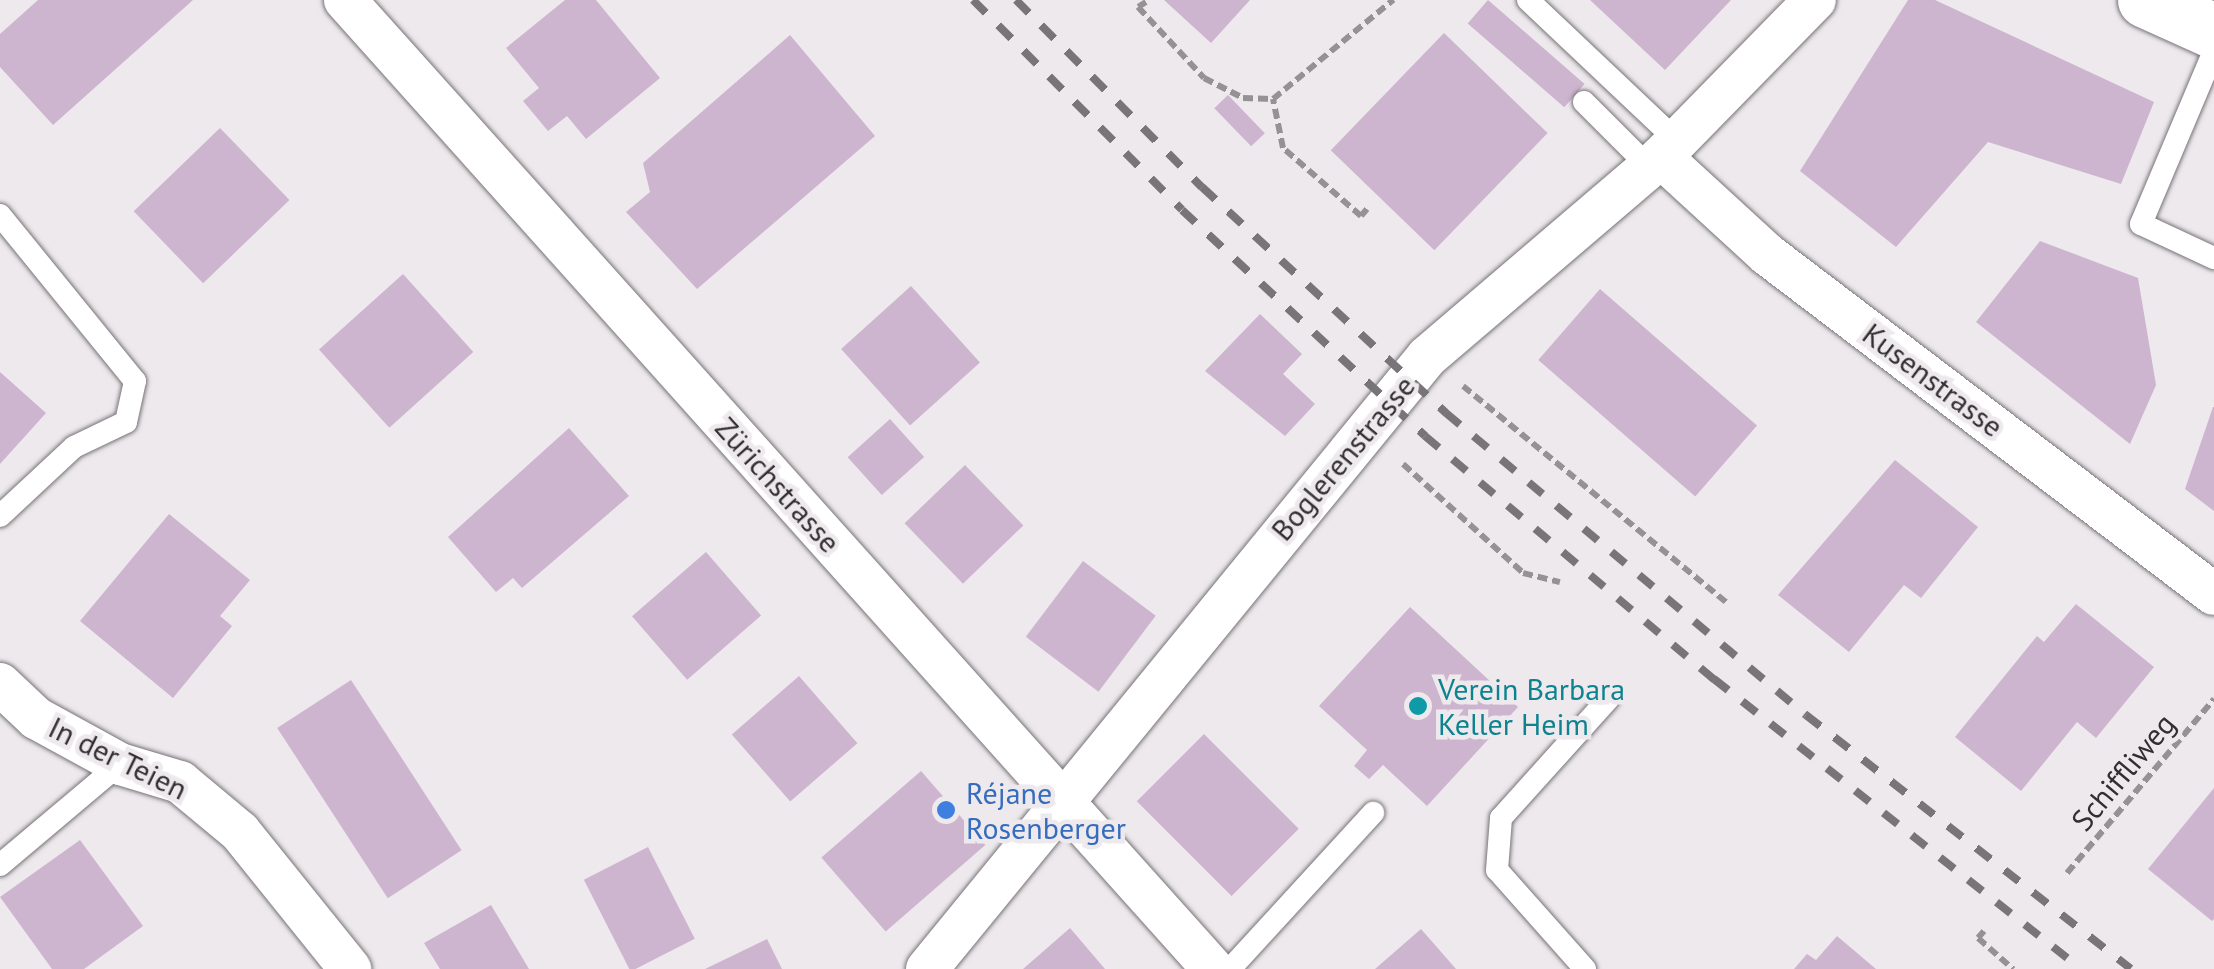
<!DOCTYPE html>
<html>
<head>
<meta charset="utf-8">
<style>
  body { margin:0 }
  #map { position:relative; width:2214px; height:969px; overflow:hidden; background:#ede9ed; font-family:"PT Sans",sans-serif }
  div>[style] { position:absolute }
  .building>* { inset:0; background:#ceb5cf; transform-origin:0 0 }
  .path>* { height:6px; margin-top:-3px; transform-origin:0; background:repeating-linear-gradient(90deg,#959295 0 10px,transparent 0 15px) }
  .roads { filter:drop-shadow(0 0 2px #777377) drop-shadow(0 0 2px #777377) }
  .service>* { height:22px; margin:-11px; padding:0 11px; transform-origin:11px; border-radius:11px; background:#fff }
  .minor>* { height:42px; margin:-21px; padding:0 21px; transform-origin:21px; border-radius:21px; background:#fff }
  .primary>* { height:55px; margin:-27.5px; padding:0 27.5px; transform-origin:27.5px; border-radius:27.5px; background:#fff }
  .rail>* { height:8px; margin-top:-4px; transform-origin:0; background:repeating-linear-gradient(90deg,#787578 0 18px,transparent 0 36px) }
  .dots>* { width:28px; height:28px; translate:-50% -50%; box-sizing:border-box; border:5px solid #ede9ed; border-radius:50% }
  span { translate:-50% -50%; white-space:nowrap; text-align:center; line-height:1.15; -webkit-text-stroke:9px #ede9ed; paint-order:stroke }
  .street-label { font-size:30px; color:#312f31 }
  .culture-label { font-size:30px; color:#0d838f }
  .left { translate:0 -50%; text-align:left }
  .shop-label { font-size:30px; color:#366cbe }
</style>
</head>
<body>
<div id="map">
  <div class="building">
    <i style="clip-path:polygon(38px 0,193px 0,53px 125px,0 67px,0 34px)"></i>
    <i style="clip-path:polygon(565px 0,596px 0,660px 78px,586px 139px,567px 116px,548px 131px,523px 101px,539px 88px,506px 48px)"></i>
    <i style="clip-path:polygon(1164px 0,1250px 0,1211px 43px)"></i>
    <i style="left:1488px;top:0;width:128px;height:31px;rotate:41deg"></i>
    <i style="clip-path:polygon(1590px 0,1731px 0,1665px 70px)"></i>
    <i style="clip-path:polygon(1908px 0,1935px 0,2154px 102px,2121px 184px,1988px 142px,1896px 247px,1800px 171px)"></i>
    <i style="left:1444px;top:33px;width:144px;height:163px;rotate:44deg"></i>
    <i style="clip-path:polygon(790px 35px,875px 136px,697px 289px,626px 212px,650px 192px,643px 163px)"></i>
    <i style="left:1228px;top:95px;width:53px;height:19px;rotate:46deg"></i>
    <i style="left:220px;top:128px;width:100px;height:120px;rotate:46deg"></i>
    <i style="clip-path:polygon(2040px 241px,2138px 278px,2156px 385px,2130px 444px,1976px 322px)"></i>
    <i style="left:403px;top:274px;width:105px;height:113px;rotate:48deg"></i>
    <i style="left:911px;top:286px;width:103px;height:94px;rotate:48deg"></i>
    <i style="left:1600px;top:289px;width:208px;height:94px;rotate:41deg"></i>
    <i style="clip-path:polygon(1260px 314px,1302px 354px,1283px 374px,1315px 404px,1285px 436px,1205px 371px)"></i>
    <i style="clip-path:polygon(0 372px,46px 413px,0 464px)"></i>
    <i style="clip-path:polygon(2213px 407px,2214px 407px,2214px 511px,2185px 489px)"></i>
    <i style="left:890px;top:419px;width:51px;height:57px;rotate:48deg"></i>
    <i style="clip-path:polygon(569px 428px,629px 496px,522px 588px,513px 578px,496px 592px,448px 537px)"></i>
    <i style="clip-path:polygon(1895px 460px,1978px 527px,1921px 598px,1904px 585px,1849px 652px,1778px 595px)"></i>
    <i style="left:965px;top:465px;width:84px;height:84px;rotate:46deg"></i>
    <i style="clip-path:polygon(169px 514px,250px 580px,220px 616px,232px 626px,173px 698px,80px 621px)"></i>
    <i style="left:706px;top:552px;width:84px;height:98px;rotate:49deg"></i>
    <i style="left:1083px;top:561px;width:91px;height:95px;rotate:37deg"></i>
    <i style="clip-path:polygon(2076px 604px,2154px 667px,2096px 738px,2077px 722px,2021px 791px,1955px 737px,2037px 636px,2044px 642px)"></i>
    <i style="clip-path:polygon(1410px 607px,1518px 707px,1427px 806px,1383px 765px,1369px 779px,1354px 766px,1367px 750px,1319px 706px)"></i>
    <i style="left:799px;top:676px;width:89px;height:89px;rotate:49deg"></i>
    <i style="left:351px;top:680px;width:203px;height:88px;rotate:57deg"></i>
    <i style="left:1204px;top:734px;width:134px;height:95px;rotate:45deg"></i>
    <i style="left:921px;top:771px;width:98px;height:132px;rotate:49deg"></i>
    <i style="clip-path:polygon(2214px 788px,2214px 919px,2212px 921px,2148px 869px)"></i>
    <i style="clip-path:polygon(80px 840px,143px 926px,84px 969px,52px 969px,0 897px)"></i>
    <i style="left:648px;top:847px;width:103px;height:72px;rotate:63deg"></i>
    <i style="clip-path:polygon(491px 905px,529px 969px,440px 969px,424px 943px)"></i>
    <i style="clip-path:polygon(1070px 928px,1105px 969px,1023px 969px)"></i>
    <i style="clip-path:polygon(1421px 929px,1456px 969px,1375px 969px)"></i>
    <i style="clip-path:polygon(1837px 936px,1876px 969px,1794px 969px,1807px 954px,1816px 960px)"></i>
    <i style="clip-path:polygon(767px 939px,782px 969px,705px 969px)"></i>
  </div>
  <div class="path">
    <i style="left:1146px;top:2px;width:9px;rotate:148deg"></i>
    <i style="left:1138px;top:7px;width:97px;rotate:47.1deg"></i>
    <i style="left:1204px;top:78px;width:44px;rotate:27.1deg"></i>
    <i style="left:1243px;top:98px;width:30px;rotate:2deg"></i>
    <i style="left:1367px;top:209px;width:9px;rotate:131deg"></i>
    <i style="left:1361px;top:216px;width:103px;rotate:-138.9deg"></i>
    <i style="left:1283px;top:148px;width:50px;rotate:-101.5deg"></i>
    <i style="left:1273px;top:99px;width:156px;rotate:-39.5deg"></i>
    <i style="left:1463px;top:386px;width:343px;rotate:39.4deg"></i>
    <i style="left:1403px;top:464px;width:162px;rotate:42.2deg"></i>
    <i style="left:1523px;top:573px;width:38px;rotate:14deg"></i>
    <i style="left:2067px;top:873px;width:228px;rotate:-49.8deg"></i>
    <i style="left:1984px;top:931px;width:9px;rotate:131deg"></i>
    <i style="left:1978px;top:938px;width:47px;rotate:41.5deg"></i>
  </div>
  <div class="roads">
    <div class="service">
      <i style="left:1528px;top:0;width:205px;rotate:43.4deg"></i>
      <i style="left:2214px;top:51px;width:188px;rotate:112.9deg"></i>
      <i style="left:2141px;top:224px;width:81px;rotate:25deg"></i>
      <i style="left:1584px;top:102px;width:92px;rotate:45deg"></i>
      <i style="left:0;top:215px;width:214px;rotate:50.9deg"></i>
      <i style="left:135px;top:381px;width:42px;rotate:102.4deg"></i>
      <i style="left:126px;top:422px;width:58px;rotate:154.3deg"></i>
      <i style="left:74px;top:447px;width:101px;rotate:137deg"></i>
      <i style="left:0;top:865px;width:157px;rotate:-40.1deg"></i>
      <i style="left:1230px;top:969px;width:212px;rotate:-47.5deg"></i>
      <i style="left:1585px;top:969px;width:132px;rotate:-131.6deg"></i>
      <i style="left:1497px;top:870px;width:52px;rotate:-85.6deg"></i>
      <i style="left:1501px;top:818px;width:160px;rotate:-48deg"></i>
    </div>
    <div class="minor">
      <i style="left:345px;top:0;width:1301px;rotate:48.15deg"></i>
      <i style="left:1661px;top:157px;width:145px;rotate:42.5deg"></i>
      <i style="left:1768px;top:255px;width:560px;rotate:37.24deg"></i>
      <i style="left:0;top:684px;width:50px;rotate:43.4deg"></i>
      <i style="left:36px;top:718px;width:96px;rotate:28.7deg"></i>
      <i style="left:120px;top:764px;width:63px;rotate:16.7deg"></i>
      <i style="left:180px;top:782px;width:78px;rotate:39.8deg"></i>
      <i style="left:240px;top:832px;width:176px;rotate:51.2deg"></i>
      <i style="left:927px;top:969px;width:790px;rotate:-50.75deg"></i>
      <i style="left:1427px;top:357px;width:308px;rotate:-40.5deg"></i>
      <i style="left:1661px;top:157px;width:220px;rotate:-45.6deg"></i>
    </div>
    <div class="primary">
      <i style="left:2145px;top:0;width:76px;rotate:24.2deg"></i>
    </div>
  </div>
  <div class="rail">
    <i style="left:973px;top:0;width:296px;rotate:45.1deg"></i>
    <i style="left:1182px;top:210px;width:332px;rotate:42.9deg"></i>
    <i style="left:1425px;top:436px;width:378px;rotate:40.1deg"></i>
    <i style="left:1714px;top:679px;width:468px;rotate:38.3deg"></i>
    <i style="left:1016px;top:0;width:264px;rotate:45.2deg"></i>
    <i style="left:1202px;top:187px;width:333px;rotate:42.8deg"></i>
    <i style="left:1446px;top:413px;width:470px;rotate:40deg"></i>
    <i style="left:1806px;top:715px;width:412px;rotate:38deg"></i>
  </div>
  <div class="dots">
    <i style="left:1418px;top:706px;background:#0f9aa8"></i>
    <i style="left:946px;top:810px;background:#3f7fe0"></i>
  </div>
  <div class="street-label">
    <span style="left:1933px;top:380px;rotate:37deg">Kusenstrasse</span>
    <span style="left:1343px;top:458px;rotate:-50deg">Boglerenstrasse</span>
    <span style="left:778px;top:485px;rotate:48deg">Zürichstrasse</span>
    <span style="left:118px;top:758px;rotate:26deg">In der Teien</span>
    <span style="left:2123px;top:772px;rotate:-50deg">Schiffliweg</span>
  </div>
  <div class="culture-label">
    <span class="left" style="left:1438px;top:706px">Verein Barbara<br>Keller Heim</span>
  </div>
  <div class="shop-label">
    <span class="left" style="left:966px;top:810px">Réjane<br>Rosenberger</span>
  </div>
</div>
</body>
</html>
